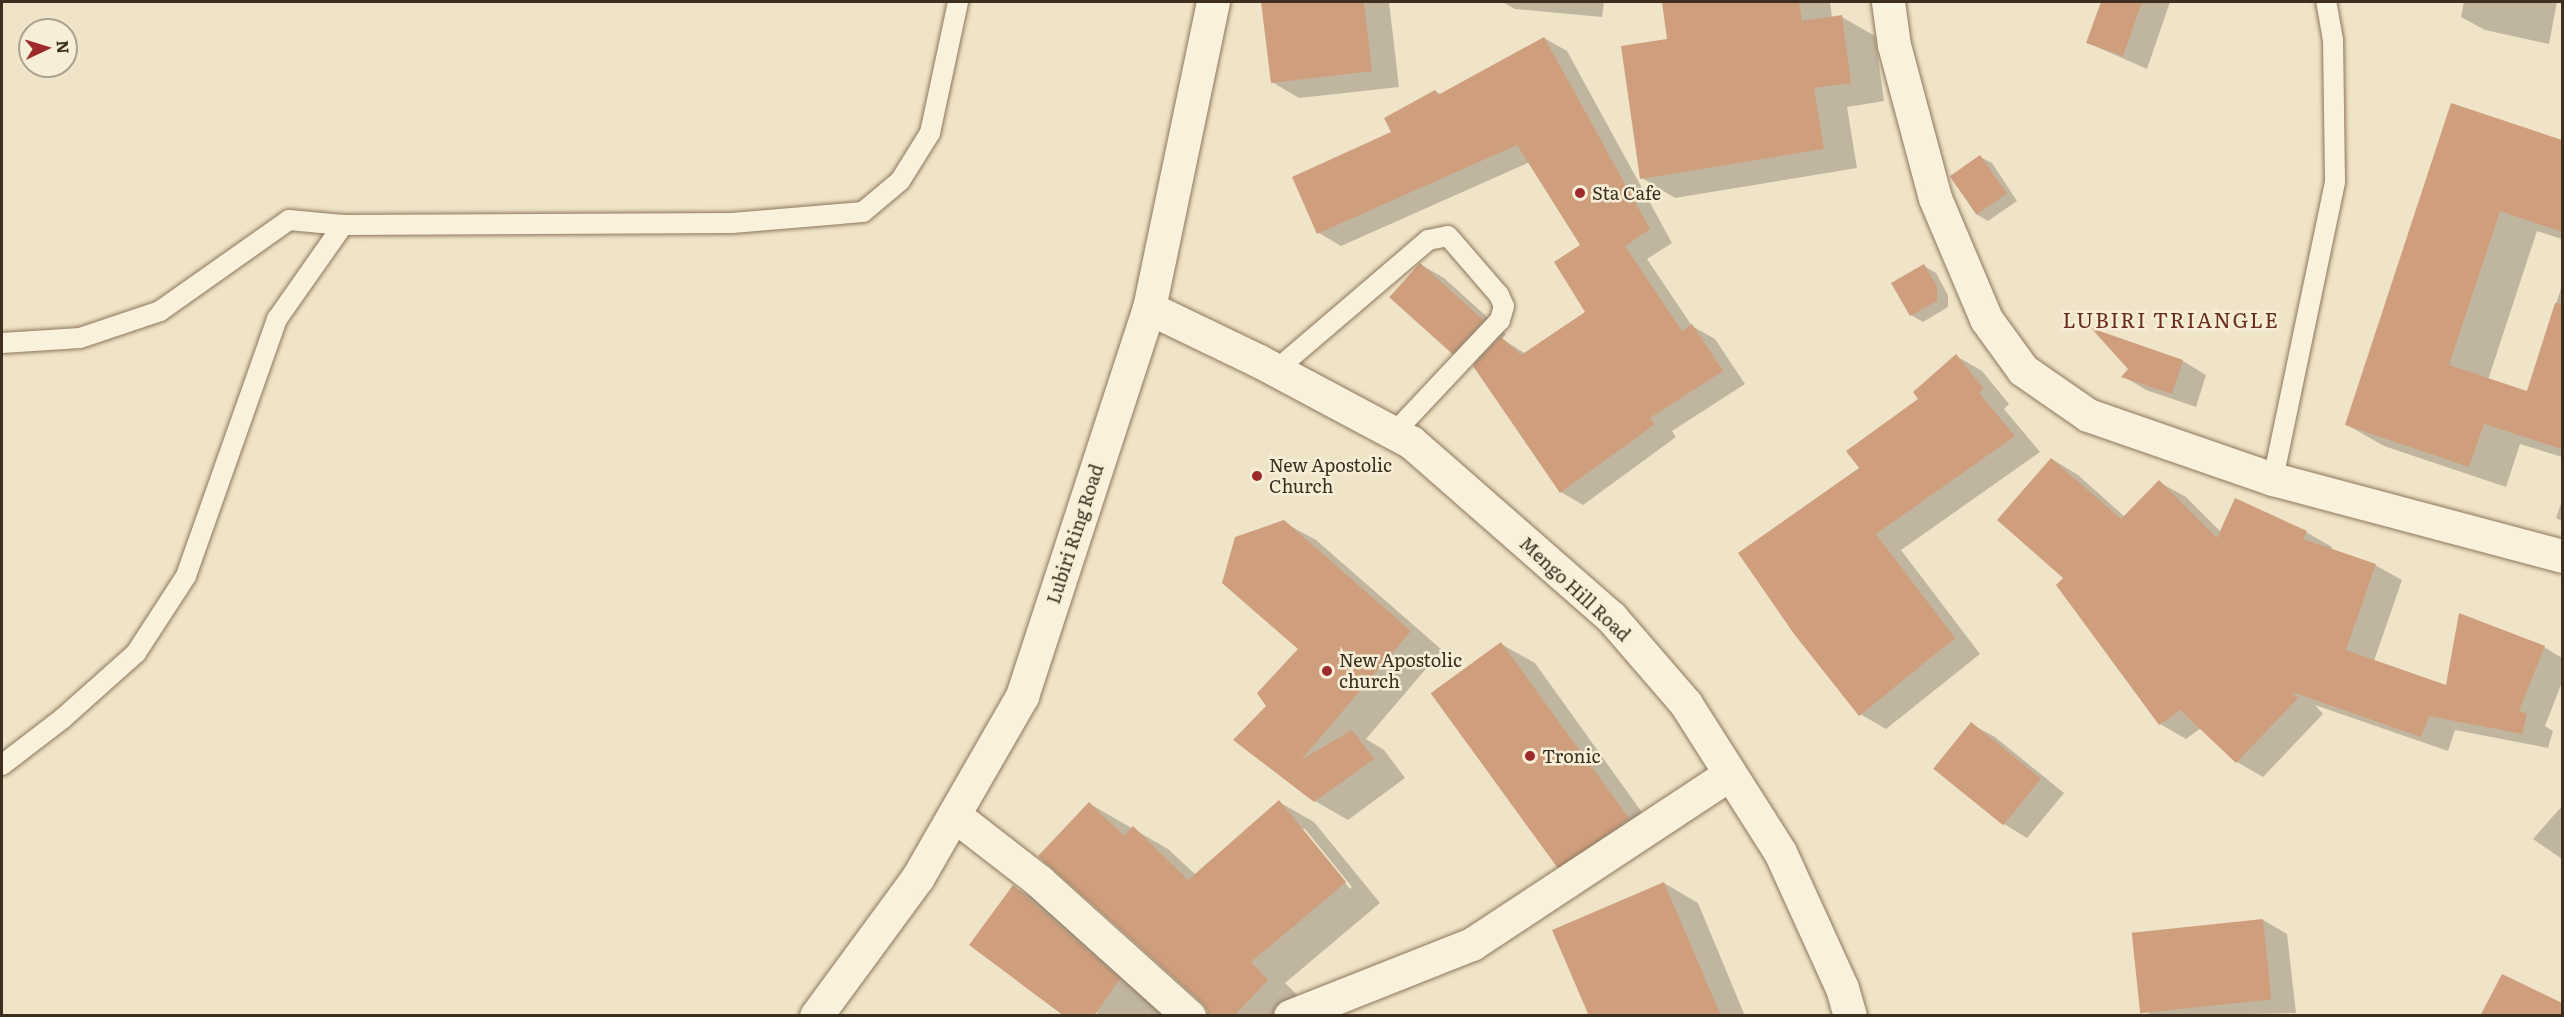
<!DOCTYPE html>
<html>
<head>
<meta charset="utf-8">
<style>
  body { margin:0 }
  #map { position:relative; width:2564px; height:1017px; overflow:hidden; background:#f0e4c8; font-family:Literata,serif }
  div>[style] { position:absolute }
  .shadow>* { inset:0; background:#0003 }
  .building>* { inset:0; background:#cf9f7d; transform-origin:0 0 }
  .roads { filter:drop-shadow(0 0 2px #8d765c) drop-shadow(0 0 2px #8d765c) }
  .service>* { height:20px; margin:-10px; padding:0 10px; transform-origin:10px; border-radius:10px; background:#faf1dc }
  .minor>* { height:33px; margin:-16.5px; padding:0 16.5px; transform-origin:16.5px; border-radius:16.5px; background:#faf1dc }
  .secondary>* { height:33px; margin:-16.5px; padding:0 16.5px; transform-origin:16.5px; border-radius:16.5px; background:#faf1dc }
  .dots>* { width:16px; height:16px; translate:-50% -50%; box-sizing:border-box; border:3px solid #f7eed8; border-radius:50% }
  span { translate:-50% -50%; white-space:nowrap; text-align:center; line-height:1.15; -webkit-text-stroke:5px #f7eed8; paint-order:stroke }
  .poi-label { font-size:18px; color:#3d2e20 }
  .left { translate:0 -50%; text-align:left }
  .street-label { font-size:18px; color:#3d2e20 }
  .quarter-label { font-size:21px; color:#6b2e1e; letter-spacing:1.5px }
  .frame { position:absolute; inset:0; border:3px solid #3d2e20; pointer-events:none }
  .north { position:absolute; left:18px; top:18px; width:60px; height:60px; box-sizing:border-box; background:#f7eed8; border:2px solid #ada18e; border-radius:50%; rotate:86deg; font-size:16px; font-weight:700; line-height:24px; text-align:center; color:#3d2e20 }
  .north::after { content:''; display:block; margin:auto; width:21px; height:27px; background:#9e2a2b; clip-path:polygon(50% 0,100% 100%,50% 72%,0 100%) }
</style>
</head>
<body>
<div id="map">
  <div class="shadow">
    <i style="clip-path:polygon(1262px 2px,1389px 2px,1399px 87px,1299px 98px,1272px 82px)"></i>
    <i style="clip-path:polygon(1502px 2px,1604px 2px,1602px 17px,1515px 9px)"></i>
    <i style="clip-path:polygon(1664px 2px,1830px 2px,1832px 18px,1842px 17px,1875px 36px,1884px 101px,1847px 107px,1857px 168px,1675px 198px,1642px 178px,1669px 41px)"></i>
    <i style="clip-path:polygon(2102px 2px,2170px 2px,2147px 69px,2088px 43px)"></i>
    <i style="clip-path:polygon(2464px 2px,2557px 2px,2549px 44px,2485px 30px,2461px 17px)"></i>
    <i style="clip-path:polygon(1544px 38px,1567px 51px,1672px 243px,1647px 259px,1692px 326px,1715px 339px,1745px 384px,1672px 431px,1676px 437px,1583px 505px,1561px 492px,1475px 365px,1453px 353px,1420px 264px,1444px 278px,1506px 334px,1502px 339px,1526px 354px,1587px 312px,1583px 246px,1530px 162px,1341px 246px,1319px 233px,1393px 133px,1435px 91px,1442px 95px)"></i>
    <i style="clip-path:polygon(2452px 105px,2562px 142px,2562px 239px,2537px 231px,2488px 380px,2528px 393px,2562px 285px,2562px 457px,2520px 444px,2506px 487px,2384px 446px,2347px 425px)"></i>
    <i style="clip-path:polygon(1980px 157px,1992px 163px,2017px 201px,1988px 221px,1976px 214px,1951px 176px)"></i>
    <i style="clip-path:polygon(1924px 266px,1936px 273px,1948px 295px,1948px 307px,1923px 322px,1911px 315px)"></i>
    <i style="clip-path:polygon(2096px 332px,2183px 361px,2206px 375px,2196px 407px,2146px 390px,2123px 376px,2130px 369px)"></i>
    <i style="clip-path:polygon(1956px 356px,1982px 371px,2009px 404px,2004px 409px,2040px 452px,1901px 550px,1980px 654px,1886px 729px,1860px 714px,1861px 469px)"></i>
    <i style="clip-path:polygon(2052px 459px,2078px 475px,2125px 517px,2159px 482px,2186px 497px,2221px 532px,2306px 532px,2332px 547px,2331px 550px,2375px 565px,2402px 580px,2374px 661px,2447px 687px,2544px 647px,2562px 658px,2562px 682px,2545px 726px,2553px 731px,2548px 748px,2455px 730px,2448px 751px,2315px 705px,2323px 714px,2263px 777px,2237px 762px,2201px 728px,2186px 739px,2160px 724px,2065px 578px)"></i>
    <i style="clip-path:polygon(2562px 501px,2562px 521px,2556px 518px)"></i>
    <i style="clip-path:polygon(1283px 522px,1316px 540px,1442px 650px,1366px 739px,1384px 750px,1405px 778px,1348px 820px,1315px 801px,1268px 706px,1301px 648px)"></i>
    <i style="clip-path:polygon(1501px 644px,1535px 663px,1661px 839px,1591px 885px,1557px 865px)"></i>
    <i style="clip-path:polygon(1971px 724px,1995px 737px,2064px 793px,2027px 838px,2004px 824px)"></i>
    <i style="clip-path:polygon(evenodd,1279px 802px,1314px 822px,1380px 903px,1285px 983px,1303px 1001px,1289px 1016px,1207px 1016px,1208px 1009px,1040px 856px,1090px 804px,1168px 849px,1196px 875px,1279px 802px,1301px 829px,1305px 829px,1352px 887px,1350px 889px,1301px 829px)"></i>
    <i style="clip-path:polygon(2562px 806px,2562px 859px,2533px 839px)"></i>
    <i style="clip-path:polygon(1664px 883px,1698px 903px,1745px 1016px,1591px 1016px)"></i>
    <i style="clip-path:polygon(1014px 887px,1037px 900px,1171px 1016px,1098px 1016px,1089px 986px)"></i>
    <i style="clip-path:polygon(2263px 920px,2287px 934px,2296px 1013px,2145px 1016px)"></i>
  </div>
  <div class="building">
    <i style="clip-path:polygon(1261px 2px,1364px 2px,1372px 71px,1271px 83px)"></i>
    <i style="clip-path:polygon(1662px 2px,1799px 2px,1802px 21px,1842px 15px,1851px 83px,1814px 88px,1824px 149px,1640px 179px,1621px 46px,1667px 39px)"></i>
    <i style="clip-path:polygon(2101px 2px,2142px 2px,2123px 56px,2086px 43px)"></i>
    <i style="clip-path:polygon(1544px 37px,1650px 229px,1625px 246px,1682px 331px,1692px 324px,1723px 371px,1650px 418px,1655px 424px,1560px 493px,1473px 366px,1501px 337px,1521px 355px,1585px 312px,1554px 262px,1580px 245px,1517px 145px,1317px 234px,1292px 177px,1391px 132px,1384px 118px,1435px 90px,1438px 95px)"></i>
    <i style="clip-path:polygon(2451px 103px,2562px 140px,2562px 232px,2500px 211px,2449px 365px,2527px 391px,2555px 303px,2562px 304px,2562px 449px,2484px 424px,2469px 467px,2345px 425px)"></i>
    <i style="left:1980px;top:155px;width:47px;height:37px;rotate:55deg"></i>
    <i style="left:1420px;top:263px;width:85px;height:46px;rotate:42deg"></i>
    <i style="clip-path:polygon(1924px 264px,1937px 287px,1937px 301px,1910px 316px,1891px 283px)"></i>
    <i style="clip-path:polygon(2091px 328px,2183px 360px,2172px 394px,2121px 377px,2128px 369px)"></i>
    <i style="clip-path:polygon(1956px 354px,1984px 389px,1979px 393px,2015px 436px,1876px 534px,1955px 638px,1859px 716px,1794px 634px,1738px 553px,1859px 468px,1846px 451px,1918px 399px,1913px 392px)"></i>
    <i style="clip-path:polygon(2051px 458px,2121px 519px,2159px 480px,2217px 538px,2235px 498px,2307px 531px,2303px 539px,2376px 564px,2346px 650px,2446px 685px,2459px 613px,2545px 646px,2519px 711px,2527px 714px,2522px 734px,2429px 716px,2421px 737px,2292px 692px,2298px 698px,2236px 763px,2180px 710px,2159px 725px,2056px 585px,2063px 578px,1997px 520px)"></i>
    <i style="clip-path:polygon(1284px 520px,1411px 631px,1301px 760px,1352px 730px,1374px 759px,1314px 802px,1233px 740px,1266px 706px,1257px 693px,1298px 649px,1222px 583px,1235px 537px)"></i>
    <i style="left:1501px;top:642px;width:218px;height:87px;rotate:54deg"></i>
    <i style="left:1971px;top:722px;width:90px;height:60px;rotate:39deg"></i>
    <i style="clip-path:polygon(1279px 800px,1346px 882px,1251px 962px,1268px 980px,1234px 1016px,1211px 1016px,1202px 1002px,1038px 856px,1089px 802px,1124px 836px,1133px 826px,1188px 880px)"></i>
    <i style="clip-path:polygon(1664px 882px,1721px 1016px,1589px 1016px,1552px 930px)"></i>
    <i style="clip-path:polygon(1013px 885px,1120px 979px,1094px 1016px,1064px 1016px,969px 945px)"></i>
    <i style="left:2263px;top:919px;width:81px;height:132px;rotate:84deg"></i>
    <i style="clip-path:polygon(2502px 974px,2562px 1003px,2562px 1016px,2480px 1016px)"></i>
  </div>
  <div class="roads">
    <div class="service">
      <i style="left:2px;top:343px;width:78px;rotate:-3.7deg"></i>
      <i style="left:80px;top:338px;width:84px;rotate:-18.6deg"></i>
      <i style="left:160px;top:311px;width:158px;rotate:-35.2deg"></i>
      <i style="left:289px;top:220px;width:54px;rotate:5.3deg"></i>
      <i style="left:343px;top:225px;width:389px;rotate:-0.3deg"></i>
      <i style="left:732px;top:223px;width:131px;rotate:-4.8deg"></i>
      <i style="left:863px;top:212px;width:48px;rotate:-40deg"></i>
      <i style="left:900px;top:181px;width:57px;rotate:-58deg"></i>
      <i style="left:930px;top:133px;width:134px;rotate:-77.9deg"></i>
      <i style="left:1276px;top:370px;width:200px;rotate:-40.5deg"></i>
      <i style="left:1428px;top:240px;width:20px;rotate:-11deg"></i>
      <i style="left:1448px;top:236px;width:78px;rotate:49.2deg"></i>
      <i style="left:1499px;top:295px;width:12px;rotate:66deg"></i>
      <i style="left:1504px;top:306px;width:15px;rotate:106deg"></i>
      <i style="left:1500px;top:320px;width:154px;rotate:133.2deg"></i>
      <i style="left:2273px;top:479px;width:304px;rotate:-78.2deg"></i>
      <i style="left:2335px;top:181px;width:141px;rotate:-90.8deg"></i>
      <i style="left:2333px;top:40px;width:39px;rotate:-100deg"></i>
      <i style="left:2px;top:765px;width:76px;rotate:-37.5deg"></i>
      <i style="left:62px;top:719px;width:99px;rotate:-41.7deg"></i>
      <i style="left:136px;top:653px;width:92px;rotate:-57deg"></i>
      <i style="left:186px;top:576px;width:273px;rotate:-70.5deg"></i>
      <i style="left:277px;top:319px;width:115px;rotate:-54.9deg"></i>
    </div>
    <div class="minor">
      <i style="left:1888px;top:2px;width:43px;rotate:82.1deg"></i>
      <i style="left:1894px;top:45px;width:158px;rotate:75deg"></i>
      <i style="left:1935px;top:198px;width:131px;rotate:67.1deg"></i>
      <i style="left:1986px;top:319px;width:63px;rotate:54deg"></i>
      <i style="left:2023px;top:370px;width:79px;rotate:34.7deg"></i>
      <i style="left:2088px;top:415px;width:196px;rotate:19.1deg"></i>
      <i style="left:2273px;top:479px;width:299px;rotate:14.9deg"></i>
      <i style="left:954px;top:815px;width:108px;rotate:37.8deg"></i>
      <i style="left:1039px;top:881px;width:202px;rotate:42deg"></i>
      <i style="left:1290px;top:1016px;width:196px;rotate:-21.6deg"></i>
      <i style="left:1472px;top:944px;width:309px;rotate:-33.4deg"></i>
    </div>
    <div class="secondary">
      <i style="left:1149px;top:308px;width:122px;rotate:25.7deg"></i>
      <i style="left:1259px;top:361px;width:172px;rotate:28.1deg"></i>
      <i style="left:1411px;top:442px;width:266px;rotate:41.2deg"></i>
      <i style="left:1611px;top:617px;width:115px;rotate:49.2deg"></i>
      <i style="left:1686px;top:704px;width:175px;rotate:57.6deg"></i>
      <i style="left:1780px;top:852px;width:149px;rotate:65.5deg"></i>
      <i style="left:1842px;top:988px;width:29px;rotate:74deg"></i>
      <i style="left:816px;top:1016px;width:172px;rotate:-53.7deg"></i>
      <i style="left:918px;top:877px;width:209px;rotate:-60.1deg"></i>
      <i style="left:1022px;top:696px;width:408px;rotate:-71.9deg"></i>
      <i style="left:1149px;top:308px;width:313px;rotate:-78.2deg"></i>
    </div>
  </div>
  <div class="dots">
    <i style="left:1580px;top:193px;background:#9e2a2b"></i>
    <i style="left:1257px;top:476px;background:#9e2a2b"></i>
    <i style="left:1327px;top:671px;background:#9e2a2b"></i>
    <i style="left:1530px;top:756px;background:#9e2a2b"></i>
  </div>
  <div class="poi-label">
    <span class="left" style="left:1592px;top:193px">Sta Cafe</span>
    <span class="left" style="left:1269px;top:476px">New Apostolic<br>Church</span>
    <span class="left" style="left:1339px;top:671px">New Apostolic<br>church</span>
    <span class="left" style="left:1542px;top:756px">Tronic</span>
  </div>
  <div class="street-label">
    <span style="left:1075px;top:534px;rotate:-72deg">Lubiri Ring Road</span>
    <span style="left:1575px;top:589px;rotate:43deg">Mengo Hill Road</span>
  </div>
  <div class="quarter-label">
    <span style="left:2171px;top:319px">LUBIRI TRIANGLE</span>
  </div>
  <div class="frame"></div>
  <div class="north">N</div>
</div>
</body>
</html>
